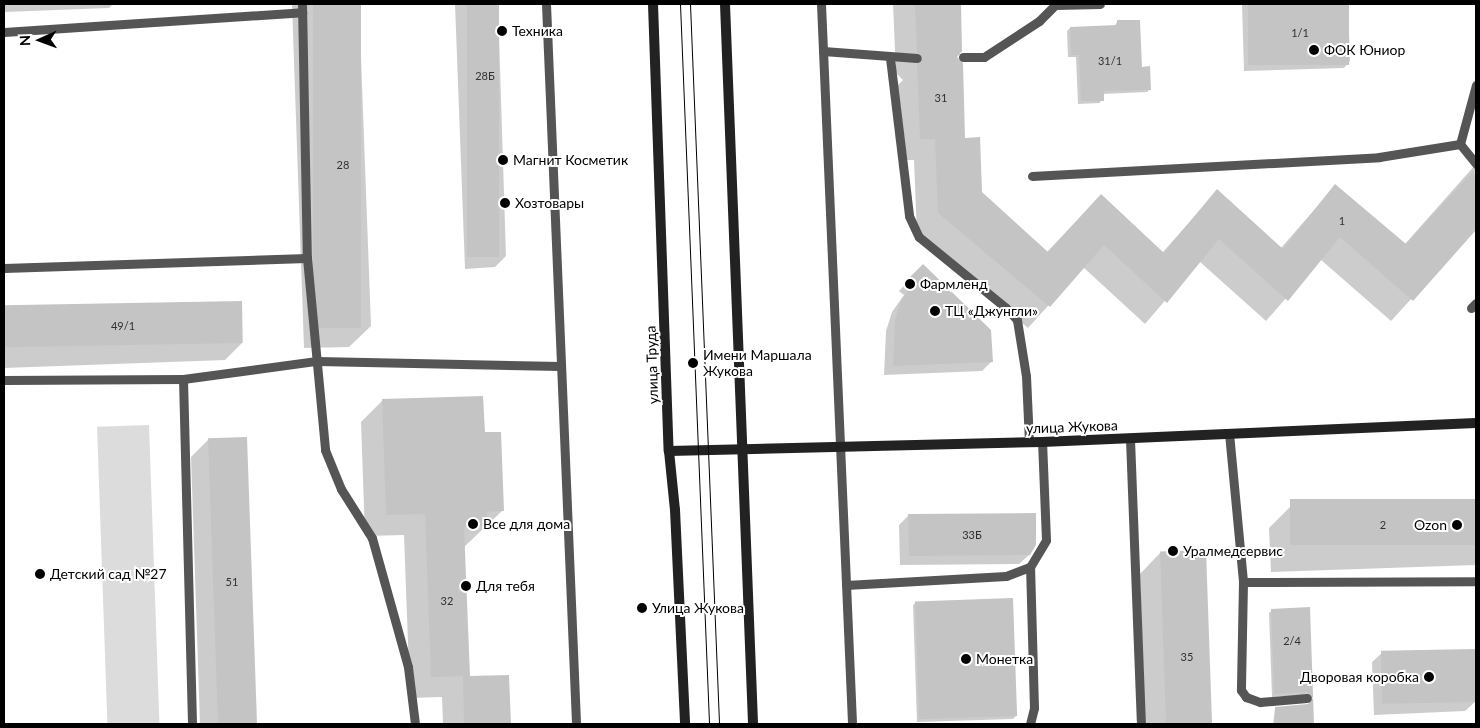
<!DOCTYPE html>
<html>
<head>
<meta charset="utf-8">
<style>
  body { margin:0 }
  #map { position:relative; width:1480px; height:728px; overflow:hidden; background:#fff; font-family:Lato,sans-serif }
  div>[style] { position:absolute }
  .green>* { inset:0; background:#dcdcdc; transform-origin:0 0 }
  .shadow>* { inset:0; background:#0003 }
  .building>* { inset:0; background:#c4c4c4; transform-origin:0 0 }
  .lane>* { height:9px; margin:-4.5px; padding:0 4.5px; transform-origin:4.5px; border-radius:4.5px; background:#555 }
  .secondary>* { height:10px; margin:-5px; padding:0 5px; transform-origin:5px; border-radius:5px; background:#222 }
  .tram>* { height:1px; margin:-0.5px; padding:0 0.5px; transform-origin:0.5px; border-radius:0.5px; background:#000 }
  .dots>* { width:14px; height:14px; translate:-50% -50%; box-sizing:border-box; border:2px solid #fff; border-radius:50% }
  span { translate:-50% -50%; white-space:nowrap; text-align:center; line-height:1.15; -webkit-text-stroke:4px #fff; paint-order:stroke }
  .number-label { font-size:11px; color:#313131 }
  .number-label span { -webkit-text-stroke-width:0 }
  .poi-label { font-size:14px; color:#000 }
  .left { translate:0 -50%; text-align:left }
  .right { translate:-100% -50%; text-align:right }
  .street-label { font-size:14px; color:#000 }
  .frame { position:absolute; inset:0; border:5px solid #000; pointer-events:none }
  .north { position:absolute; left:15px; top:15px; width:50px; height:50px; -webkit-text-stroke:4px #fff; paint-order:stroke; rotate:268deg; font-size:14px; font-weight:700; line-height:20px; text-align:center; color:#000 }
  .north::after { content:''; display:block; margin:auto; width:18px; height:22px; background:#000; clip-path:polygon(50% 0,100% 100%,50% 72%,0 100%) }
</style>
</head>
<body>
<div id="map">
  <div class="green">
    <i style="left:149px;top:425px;width:299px;height:52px;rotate:88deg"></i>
  </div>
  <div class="shadow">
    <i style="clip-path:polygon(4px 4px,113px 4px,109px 8px,4px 12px)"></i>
    <i style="clip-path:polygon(292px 4px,359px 4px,371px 326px,349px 347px,304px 348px)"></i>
    <i style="clip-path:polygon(455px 4px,498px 4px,506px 256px,495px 267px,465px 269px)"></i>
    <i style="clip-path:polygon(893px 4px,960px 4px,961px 50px,955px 58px,964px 139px,980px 193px,1047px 252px,1101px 195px,1162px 253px,1217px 191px,1281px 248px,1335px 186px,1405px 244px,1476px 164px,1476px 228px,1391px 321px,1320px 259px,1266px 321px,1199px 261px,1145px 324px,1083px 267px,1028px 328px,917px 235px,914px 160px,899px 160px,896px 87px,903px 80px,896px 73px)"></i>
    <i style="clip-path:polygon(1242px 4px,1348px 4px,1350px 61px,1344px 68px,1244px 71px)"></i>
    <i style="clip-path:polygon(1117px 22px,1150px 89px,1147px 92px,1103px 94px,1100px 103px,1078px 104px,1076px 57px,1068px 57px,1067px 31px,1070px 28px,1114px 27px)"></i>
    <i style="clip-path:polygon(923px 266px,992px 361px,982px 371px,884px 375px,886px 331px,892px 312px,904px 295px,899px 291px)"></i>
    <i style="clip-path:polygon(241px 302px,242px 343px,225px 360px,4px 368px,4px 310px)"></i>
    <i style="clip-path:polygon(383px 400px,483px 433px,502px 511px,464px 547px,468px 677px,508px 676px,510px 724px,443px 724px,442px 697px,410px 698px,404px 535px,365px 536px,361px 422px)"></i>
    <i style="clip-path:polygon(245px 439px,255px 724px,200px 724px,191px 457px,208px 440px)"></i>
    <i style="clip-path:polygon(1476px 500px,1476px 565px,1271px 572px,1269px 528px,1291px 506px)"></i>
    <i style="clip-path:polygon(909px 515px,1029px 555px,1019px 564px,900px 565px,899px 525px)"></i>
    <i style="clip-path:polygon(1205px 552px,1211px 724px,1145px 724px,1140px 574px,1160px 553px)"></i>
    <i style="clip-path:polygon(916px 602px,1016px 716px,1013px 719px,917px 722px,913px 605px)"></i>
    <i style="clip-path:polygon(1309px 609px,1313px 724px,1273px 724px,1275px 708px,1308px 705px,1311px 702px,1306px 695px,1272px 697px,1269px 613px,1272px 610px)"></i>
    <i style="clip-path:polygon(1382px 653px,1475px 702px,1465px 711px,1374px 715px,1372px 662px)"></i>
  </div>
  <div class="building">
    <i style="left:313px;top:4px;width:48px;height:324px"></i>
    <i style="left:467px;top:4px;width:32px;height:253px"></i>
    <i style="clip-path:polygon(915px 4px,961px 4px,962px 51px,957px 57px,963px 63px,965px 138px,980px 137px,982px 192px,1048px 252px,1101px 194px,1164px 253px,1217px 189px,1283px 249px,1335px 184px,1406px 244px,1474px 170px,1476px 230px,1413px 301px,1340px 237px,1288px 301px,1219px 239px,1167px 303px,1104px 245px,1050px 307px,938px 213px,935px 139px,920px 139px,917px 64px,923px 58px,917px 52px)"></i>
    <i style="left:1248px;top:4px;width:101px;height:61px"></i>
    <i style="clip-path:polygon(1117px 20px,1140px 20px,1142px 67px,1150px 66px,1151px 90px,1104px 91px,1104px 101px,1081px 101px,1079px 55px,1071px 55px,1070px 27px,1117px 25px)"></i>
    <i style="clip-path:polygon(923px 264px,991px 330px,993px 362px,893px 366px,895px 320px,901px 301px,912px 285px,907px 280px)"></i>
    <i style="left:242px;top:301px;width:42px;height:238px;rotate:89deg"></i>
    <i style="clip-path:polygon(483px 396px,485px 432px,501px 432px,504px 511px,487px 512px,488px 526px,464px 527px,470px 676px,509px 675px,511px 724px,464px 724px,463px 676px,431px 677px,425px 514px,386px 515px,382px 399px)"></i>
    <i style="left:247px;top:437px;width:287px;height:39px;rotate:88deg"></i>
    <i style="left:1476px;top:499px;width:46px;height:186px;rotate:90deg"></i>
    <i style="clip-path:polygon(1036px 513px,1036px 545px,1030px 555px,909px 556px,908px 514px)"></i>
    <i style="left:1206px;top:550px;width:174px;height:46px;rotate:88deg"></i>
    <i style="left:1013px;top:598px;width:118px;height:98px;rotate:88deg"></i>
    <i style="clip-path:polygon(1310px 607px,1314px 724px,1275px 724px,1275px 707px,1308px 704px,1313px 698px,1307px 692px,1274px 694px,1271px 609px)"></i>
    <i style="left:1475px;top:649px;width:53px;height:94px;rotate:89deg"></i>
  </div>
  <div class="lane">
    <i style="left:302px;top:4px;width:254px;rotate:88.9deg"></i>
    <i style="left:307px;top:258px;width:193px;rotate:84.6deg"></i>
    <i style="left:325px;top:450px;width:42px;rotate:67.7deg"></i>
    <i style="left:341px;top:489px;width:58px;rotate:57.7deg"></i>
    <i style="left:372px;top:538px;width:134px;rotate:74.4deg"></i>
    <i style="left:408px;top:667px;width:57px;rotate:83deg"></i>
    <i style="left:546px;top:4px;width:721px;rotate:87.61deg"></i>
    <i style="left:821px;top:4px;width:721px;rotate:87.53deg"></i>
    <i style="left:1055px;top:5px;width:45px;rotate:-1.3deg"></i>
    <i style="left:4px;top:32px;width:299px;rotate:-3.8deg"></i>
    <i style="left:823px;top:51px;width:94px;rotate:4.3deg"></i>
    <i style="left:963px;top:57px;width:21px"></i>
    <i style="left:984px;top:57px;width:66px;rotate:-33.2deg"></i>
    <i style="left:1039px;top:21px;width:24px;rotate:-45deg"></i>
    <i style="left:890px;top:58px;width:159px;rotate:83.1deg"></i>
    <i style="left:909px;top:216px;width:23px;rotate:65deg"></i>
    <i style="left:919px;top:237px;width:112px;rotate:39.2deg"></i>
    <i style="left:1006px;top:308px;width:16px;rotate:47deg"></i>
    <i style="left:1017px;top:320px;width:57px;rotate:80.9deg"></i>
    <i style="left:1026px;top:376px;width:66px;rotate:87.4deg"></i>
    <i style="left:1476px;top:85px;width:61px;rotate:105.2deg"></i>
    <i style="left:1460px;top:144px;width:26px;rotate:51deg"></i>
    <i style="left:1032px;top:176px;width:348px;rotate:-3.1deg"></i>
    <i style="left:1379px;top:157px;width:82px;rotate:-9.1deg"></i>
    <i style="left:4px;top:268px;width:303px;rotate:-1.9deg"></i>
    <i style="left:1471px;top:308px;width:7px;rotate:-45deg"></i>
    <i style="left:183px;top:379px;width:345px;rotate:88.5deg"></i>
    <i style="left:4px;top:380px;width:179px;rotate:-0.3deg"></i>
    <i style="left:183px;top:379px;width:135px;rotate:-7.7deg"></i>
    <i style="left:317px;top:361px;width:243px;rotate:1.2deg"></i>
    <i style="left:1229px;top:433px;width:150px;rotate:84.6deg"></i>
    <i style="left:1243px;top:582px;width:233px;rotate:-0.2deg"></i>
    <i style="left:1130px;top:439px;width:285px;rotate:87.8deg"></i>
    <i style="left:1243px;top:582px;width:108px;rotate:91.1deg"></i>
    <i style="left:1241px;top:690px;width:9px;rotate:54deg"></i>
    <i style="left:1246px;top:697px;width:15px;rotate:20deg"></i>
    <i style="left:1260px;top:702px;width:47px;rotate:-4.9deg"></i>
    <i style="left:846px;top:585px;width:160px;rotate:-3.2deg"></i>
    <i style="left:1006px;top:576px;width:26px;rotate:-21deg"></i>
    <i style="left:1030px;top:567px;width:31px;rotate:-59deg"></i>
    <i style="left:1046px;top:540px;width:98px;rotate:-92.3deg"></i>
    <i style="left:1030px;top:724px;width:16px;rotate:-76deg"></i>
    <i style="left:1034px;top:708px;width:141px;rotate:-91.6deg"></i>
  </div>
  <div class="secondary">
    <i style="left:653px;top:4px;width:447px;rotate:88deg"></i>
    <i style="left:669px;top:451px;width:59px;rotate:84.2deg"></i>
    <i style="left:675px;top:510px;width:214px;rotate:87.3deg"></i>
    <i style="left:725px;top:4px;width:721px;rotate:87.77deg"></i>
    <i style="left:669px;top:451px;width:373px;rotate:-1.4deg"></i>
    <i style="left:1042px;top:442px;width:434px;rotate:-2.5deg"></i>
  </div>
  <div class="tram">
    <i style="left:680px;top:4px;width:721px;rotate:87.69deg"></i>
    <i style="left:690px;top:4px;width:721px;rotate:87.69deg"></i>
  </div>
  <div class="dots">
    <i style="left:502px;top:31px;background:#000"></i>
    <i style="left:1314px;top:50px;background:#000"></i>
    <i style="left:503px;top:160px;background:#000"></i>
    <i style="left:505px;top:203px;background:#000"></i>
    <i style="left:910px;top:284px;background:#000"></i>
    <i style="left:935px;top:311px;background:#000"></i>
    <i style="left:693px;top:363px;background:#000"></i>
    <i style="left:473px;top:524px;background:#000"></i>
    <i style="left:1457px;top:525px;background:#000"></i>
    <i style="left:1173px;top:551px;background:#000"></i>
    <i style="left:40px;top:574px;background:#000"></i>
    <i style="left:466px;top:586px;background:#000"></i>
    <i style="left:642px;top:608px;background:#000"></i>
    <i style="left:966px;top:659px;background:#000"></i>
    <i style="left:1429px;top:677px;background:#000"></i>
  </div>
  <div class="number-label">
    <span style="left:1300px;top:33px">1/1</span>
    <span style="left:1110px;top:61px">31/1</span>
    <span style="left:485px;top:76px">28Б</span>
    <span style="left:941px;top:98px">31</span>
    <span style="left:343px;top:165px">28</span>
    <span style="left:1342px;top:221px">1</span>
    <span style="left:123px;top:326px">49/1</span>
    <span style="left:1383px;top:525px">2</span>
    <span style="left:972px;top:535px">33Б</span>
    <span style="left:232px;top:582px">51</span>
    <span style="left:447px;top:601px">32</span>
    <span style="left:1292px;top:641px">2/4</span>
    <span style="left:1187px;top:657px">35</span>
  </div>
  <div class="poi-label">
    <span class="left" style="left:512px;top:31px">Техника</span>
    <span class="left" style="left:1324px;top:50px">ФОК Юниор</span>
    <span class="left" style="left:513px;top:160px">Магнит Косметик</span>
    <span class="left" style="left:515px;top:203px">Хозтовары</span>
    <span class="left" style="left:920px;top:284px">Фармленд</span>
    <span class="left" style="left:945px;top:311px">ТЦ «Джунгли»</span>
    <span class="left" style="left:703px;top:363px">Имени Маршала<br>Жукова</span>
    <span class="left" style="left:483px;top:524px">Все для дома</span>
    <span class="right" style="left:1447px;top:525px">Ozon</span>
    <span class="left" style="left:1183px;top:551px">Уралмедсервис</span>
    <span class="left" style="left:50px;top:574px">Детский сад №27</span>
    <span class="left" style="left:476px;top:586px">Для тебя</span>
    <span class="left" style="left:652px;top:608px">Улица Жукова</span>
    <span class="left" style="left:976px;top:659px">Монетка</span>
    <span class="right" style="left:1419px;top:677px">Дворовая коробка</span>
  </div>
  <div class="street-label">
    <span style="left:652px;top:365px;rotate:-92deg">улица Труда</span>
    <span style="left:1072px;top:427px;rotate:-2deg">улица Жукова</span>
  </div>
  <div class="frame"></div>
  <div class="north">N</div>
</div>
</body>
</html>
